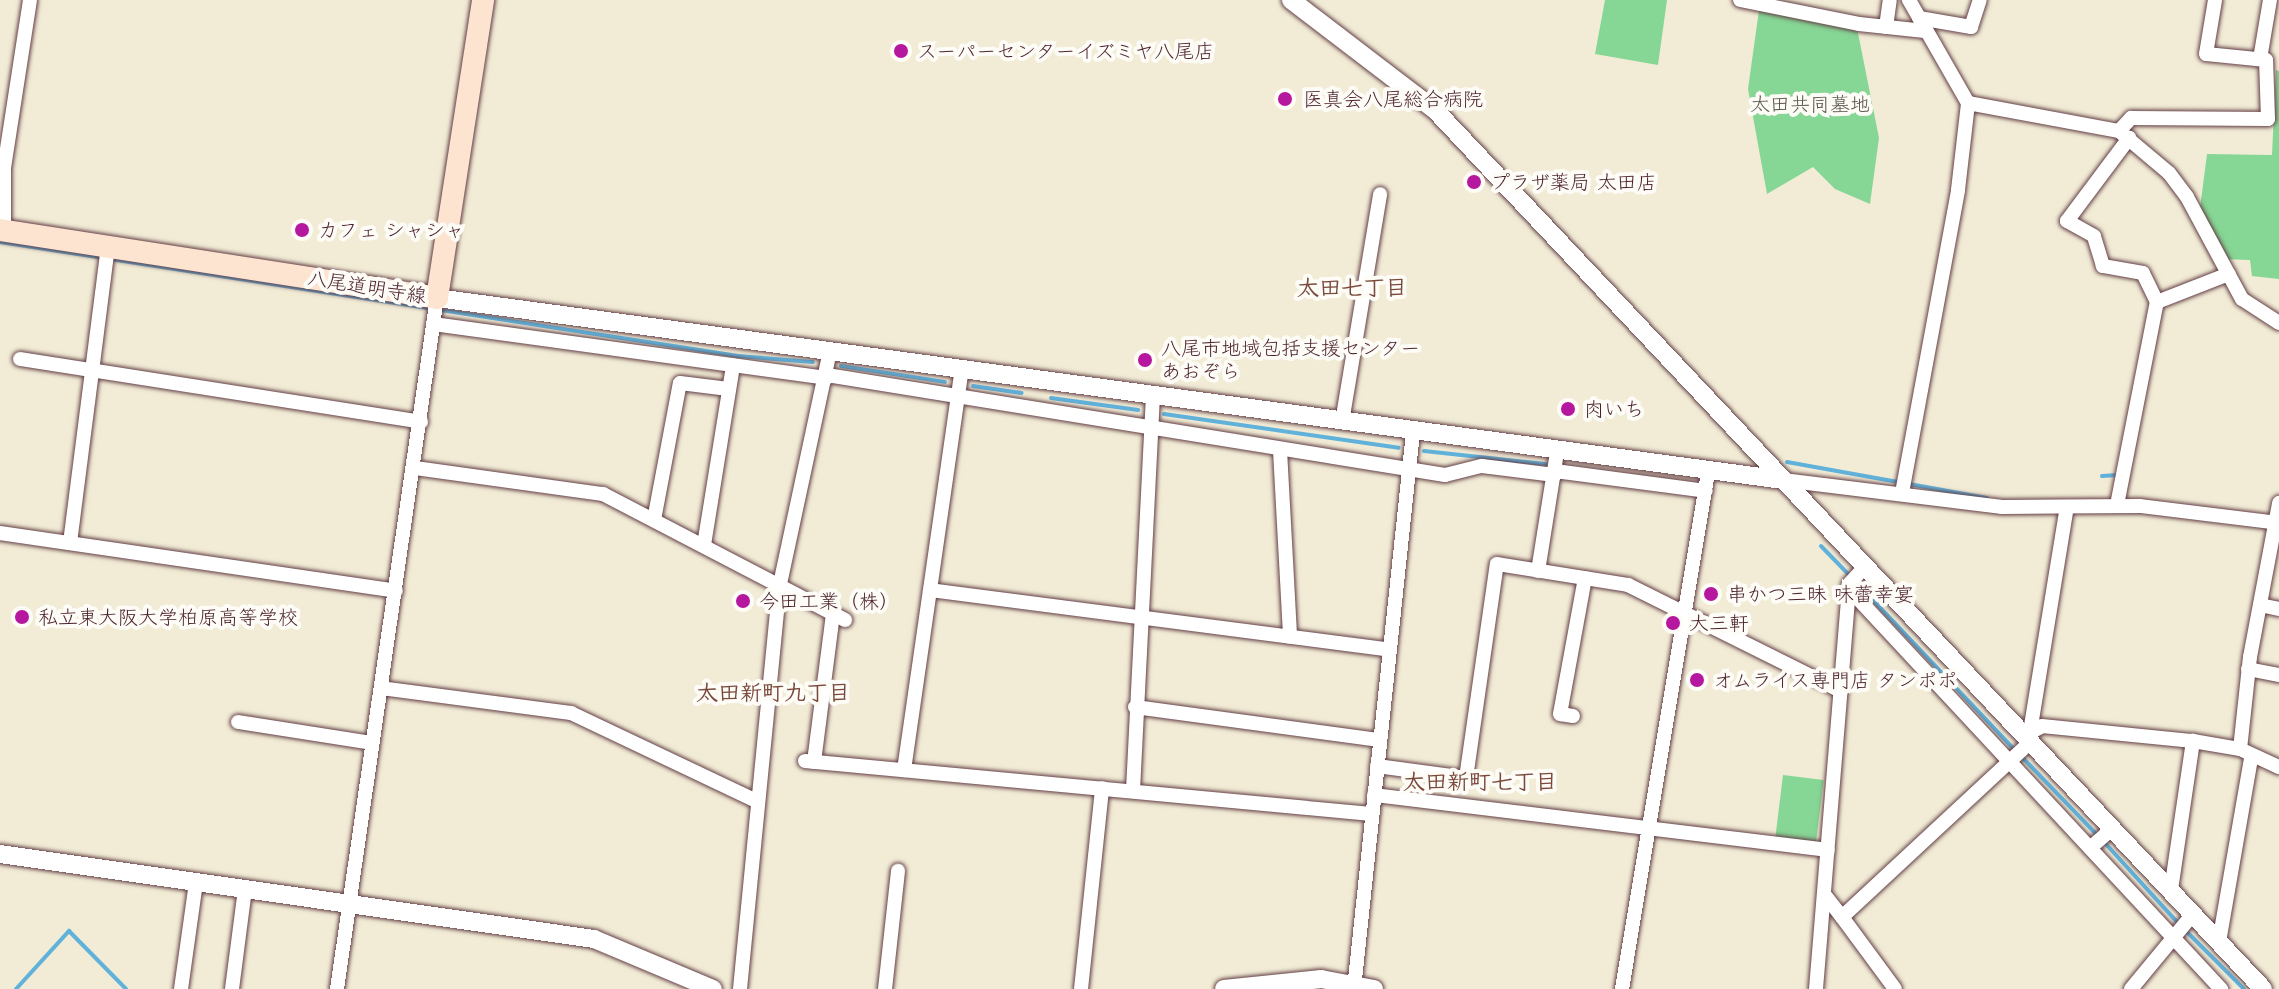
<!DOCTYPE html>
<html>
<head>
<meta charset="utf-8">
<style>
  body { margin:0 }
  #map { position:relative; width:2279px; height:989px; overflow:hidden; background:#f2ecd6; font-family:"Shantell Sans","Klee One",sans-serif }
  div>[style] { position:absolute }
  .green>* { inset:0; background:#86d695; transform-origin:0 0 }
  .stream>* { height:4px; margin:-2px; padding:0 2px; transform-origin:2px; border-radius:2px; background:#60b2db }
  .roads { filter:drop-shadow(0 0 2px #633e45) drop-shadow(0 0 2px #633e45) }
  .minor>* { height:14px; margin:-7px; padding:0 7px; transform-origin:7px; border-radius:7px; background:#fff }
  .tertiary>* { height:18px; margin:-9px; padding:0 9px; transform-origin:9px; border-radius:9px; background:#fff }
  .secondary>* { height:22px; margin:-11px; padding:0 11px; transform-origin:11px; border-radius:11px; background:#fde4d1 }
  .dots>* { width:22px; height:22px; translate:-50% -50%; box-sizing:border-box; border:4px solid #fdfcf7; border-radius:50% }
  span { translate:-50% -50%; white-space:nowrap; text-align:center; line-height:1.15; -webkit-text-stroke:8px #fdfcf7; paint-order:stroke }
  .poi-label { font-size:20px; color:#4a1f2b }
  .left { translate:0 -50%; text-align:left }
  .park-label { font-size:20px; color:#5c564b }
  .street-label { font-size:20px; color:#4a1f2b }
  .neighbourhood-label { font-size:22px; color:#7b493b; font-weight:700 }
</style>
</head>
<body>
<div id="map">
  <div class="green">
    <i style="clip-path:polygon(1605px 0,1667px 0,1658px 65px,1595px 54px)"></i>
    <i style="clip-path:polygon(1759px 10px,1857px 28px,1879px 138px,1870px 204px,1835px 189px,1813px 167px,1767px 194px,1748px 89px)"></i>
    <i style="clip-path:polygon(2276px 70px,2279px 71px,2279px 279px,2252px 276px,2250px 260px,2220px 259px,2199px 216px,2207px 154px,2272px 155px)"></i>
    <i style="left:1783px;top:775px;width:41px;height:63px;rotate:7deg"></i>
  </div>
  <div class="stream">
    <i style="left:0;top:242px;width:747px;rotate:8.78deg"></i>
    <i style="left:738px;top:356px;width:75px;rotate:4.6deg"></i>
    <i style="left:841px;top:366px;width:105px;rotate:8.7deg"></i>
    <i style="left:973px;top:386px;width:49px;rotate:8.1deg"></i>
    <i style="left:1051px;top:398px;width:88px;rotate:7.9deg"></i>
    <i style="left:1164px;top:414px;width:237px;rotate:8.2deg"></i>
    <i style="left:1424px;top:451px;width:122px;rotate:6.1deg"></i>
    <i style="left:1787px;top:462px;width:203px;rotate:10.2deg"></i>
    <i style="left:2102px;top:476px;width:16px;rotate:-4deg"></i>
    <i style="left:1821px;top:546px;width:42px;rotate:46deg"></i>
    <i style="left:1856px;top:582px;width:231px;rotate:46.6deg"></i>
    <i style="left:2021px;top:756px;width:111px;rotate:46.1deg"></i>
    <i style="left:2104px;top:842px;width:111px;rotate:47.6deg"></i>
    <i style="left:2185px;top:930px;width:83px;rotate:45deg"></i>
    <i style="left:16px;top:989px;width:79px;rotate:-47.6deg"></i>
    <i style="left:69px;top:931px;width:81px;rotate:45.5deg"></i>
  </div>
  <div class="roads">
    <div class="minor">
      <i style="left:1740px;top:0;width:121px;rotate:11.4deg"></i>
      <i style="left:1859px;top:24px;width:66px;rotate:6.1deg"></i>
      <i style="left:1919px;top:18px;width:53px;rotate:9.8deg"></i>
      <i style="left:1971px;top:27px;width:28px;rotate:-72deg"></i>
      <i style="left:1886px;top:27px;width:27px;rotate:-82deg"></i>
      <i style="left:2260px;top:59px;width:60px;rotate:-80.4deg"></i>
      <i style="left:1968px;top:103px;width:154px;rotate:10.5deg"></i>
      <i style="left:2119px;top:131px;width:65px;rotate:40deg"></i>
      <i style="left:2169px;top:173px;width:30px;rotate:53deg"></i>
      <i style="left:2187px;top:197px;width:116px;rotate:61.7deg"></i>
      <i style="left:2242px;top:299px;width:44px;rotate:33deg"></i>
      <i style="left:2119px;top:131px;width:18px;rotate:-47deg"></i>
      <i style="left:2131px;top:118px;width:137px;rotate:0.4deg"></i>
      <i style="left:2268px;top:119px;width:59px;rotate:-91.9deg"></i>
      <i style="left:2266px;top:60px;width:60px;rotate:-174.3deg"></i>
      <i style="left:2206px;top:54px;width:55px;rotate:-80.5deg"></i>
      <i style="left:4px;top:231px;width:63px;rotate:-90deg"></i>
      <i style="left:4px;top:168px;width:170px;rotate:-81.2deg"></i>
      <i style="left:2157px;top:302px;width:77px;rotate:-21.3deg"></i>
      <i style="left:433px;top:324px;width:397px;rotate:7.8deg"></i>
      <i style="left:20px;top:359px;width:406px;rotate:8.9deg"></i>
      <i style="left:827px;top:375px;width:626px;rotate:9.19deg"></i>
      <i style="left:1445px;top:475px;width:38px;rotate:-14deg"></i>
      <i style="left:1482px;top:466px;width:73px;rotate:7.1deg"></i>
      <i style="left:1342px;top:422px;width:231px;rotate:-80.5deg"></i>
      <i style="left:1280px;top:450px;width:187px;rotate:86.9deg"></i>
      <i style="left:415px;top:468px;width:190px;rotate:7.9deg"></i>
      <i style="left:603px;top:494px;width:273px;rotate:27.5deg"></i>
      <i style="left:1555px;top:471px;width:152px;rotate:7.5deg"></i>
      <i style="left:1783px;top:480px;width:221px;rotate:7deg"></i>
      <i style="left:2002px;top:507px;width:138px;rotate:-0.4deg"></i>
      <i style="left:2140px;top:506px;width:140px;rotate:7deg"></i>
      <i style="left:1902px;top:493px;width:308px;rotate:-79.5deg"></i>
      <i style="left:1958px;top:190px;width:88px;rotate:-83.4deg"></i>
      <i style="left:1968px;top:103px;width:119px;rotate:-119.8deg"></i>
      <i style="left:2117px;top:505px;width:207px;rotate:-78.9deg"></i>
      <i style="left:2157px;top:302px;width:32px;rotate:-116deg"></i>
      <i style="left:2143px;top:273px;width:41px;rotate:-170.1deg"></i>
      <i style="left:2103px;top:266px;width:31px;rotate:-107deg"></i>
      <i style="left:2094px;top:236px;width:31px;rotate:-151deg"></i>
      <i style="left:2067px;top:221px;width:104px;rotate:-53.2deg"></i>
      <i style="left:654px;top:520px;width:139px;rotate:-79.3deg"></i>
      <i style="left:680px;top:383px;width:49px;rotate:7deg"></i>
      <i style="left:0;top:533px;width:400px;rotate:8.3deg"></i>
      <i style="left:70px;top:543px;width:297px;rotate:-82.7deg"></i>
      <i style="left:704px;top:545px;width:182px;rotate:-80.8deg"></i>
      <i style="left:1538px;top:571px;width:121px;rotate:-80.9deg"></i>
      <i style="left:1848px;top:588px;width:548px;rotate:47.07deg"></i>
      <i style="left:930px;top:590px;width:463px;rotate:7.4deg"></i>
      <i style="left:2260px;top:605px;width:19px;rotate:12deg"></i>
      <i style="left:2248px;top:669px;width:32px;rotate:11deg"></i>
      <i style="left:381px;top:688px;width:192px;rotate:7.5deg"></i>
      <i style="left:571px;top:713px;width:205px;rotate:25.4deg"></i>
      <i style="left:1135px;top:707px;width:247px;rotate:7.7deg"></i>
      <i style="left:1573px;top:716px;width:13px;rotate:-171deg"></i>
      <i style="left:1560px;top:714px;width:138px;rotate:-79.6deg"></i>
      <i style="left:238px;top:722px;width:136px;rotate:8.9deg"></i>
      <i style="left:2030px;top:732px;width:228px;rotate:-80.7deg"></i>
      <i style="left:2026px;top:735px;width:18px;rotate:-29deg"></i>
      <i style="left:2042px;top:726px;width:152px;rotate:5.7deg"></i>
      <i style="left:2193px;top:741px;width:48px;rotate:9.7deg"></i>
      <i style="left:2240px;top:749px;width:43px;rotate:24.8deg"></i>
      <i style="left:2240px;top:749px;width:93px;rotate:-83.8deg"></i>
      <i style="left:2250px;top:657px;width:157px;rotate:-79.3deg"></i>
      <i style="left:805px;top:761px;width:569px;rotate:5.34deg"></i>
      <i style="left:814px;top:762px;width:150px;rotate:-82.7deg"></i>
      <i style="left:1377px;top:766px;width:90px;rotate:7.7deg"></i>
      <i style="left:1466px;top:778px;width:216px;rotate:-81.8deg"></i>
      <i style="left:1497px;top:564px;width:133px;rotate:9.1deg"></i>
      <i style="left:1628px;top:585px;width:238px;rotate:26.5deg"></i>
      <i style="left:904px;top:770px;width:405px;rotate:-81.8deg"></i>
      <i style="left:1133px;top:790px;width:394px;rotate:-87.1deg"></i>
      <i style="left:1374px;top:795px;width:457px;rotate:6.9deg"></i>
      <i style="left:2090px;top:848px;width:29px;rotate:-41deg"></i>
      <i style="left:2171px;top:890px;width:151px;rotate:-81.6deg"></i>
      <i style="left:1824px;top:894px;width:29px;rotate:52deg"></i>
      <i style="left:1842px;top:917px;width:257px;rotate:-42.9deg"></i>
      <i style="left:1842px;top:917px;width:89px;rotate:53.6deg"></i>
      <i style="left:2219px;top:942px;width:187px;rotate:-80.1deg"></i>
      <i style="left:181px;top:989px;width:108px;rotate:-82deg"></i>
      <i style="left:232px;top:989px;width:101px;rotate:-82.6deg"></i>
      <i style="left:337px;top:989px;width:698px;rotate:-81.77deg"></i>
      <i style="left:740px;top:989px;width:407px;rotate:-84.4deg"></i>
      <i style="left:780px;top:584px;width:239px;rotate:-77.9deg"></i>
      <i style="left:885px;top:989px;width:119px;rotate:-83.7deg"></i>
      <i style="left:1081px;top:989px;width:202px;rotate:-84deg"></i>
      <i style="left:1354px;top:989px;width:560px;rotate:-83.95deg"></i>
      <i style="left:1622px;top:989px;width:523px;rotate:-80.54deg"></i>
      <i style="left:1816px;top:989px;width:406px;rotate:-85.3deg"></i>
      <i style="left:1849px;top:584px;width:25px;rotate:-47deg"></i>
      <i style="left:2131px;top:989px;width:97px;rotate:-50.4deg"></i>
    </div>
    <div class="tertiary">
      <i style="left:1291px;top:0;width:183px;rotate:37.4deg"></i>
      <i style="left:1436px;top:111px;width:1206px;rotate:46.71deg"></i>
      <i style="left:437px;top:298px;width:1358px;rotate:7.7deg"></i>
      <i style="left:0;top:854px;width:600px;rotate:8.14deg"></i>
      <i style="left:594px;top:939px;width:129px;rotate:22.8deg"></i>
      <i style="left:1224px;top:989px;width:98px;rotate:-5.9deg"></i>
      <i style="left:1321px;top:979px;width:54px;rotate:10.7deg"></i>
    </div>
    <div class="secondary">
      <i style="left:0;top:230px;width:442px;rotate:8.8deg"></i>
      <i style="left:437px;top:298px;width:302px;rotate:-81.2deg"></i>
    </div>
  </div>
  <div class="dots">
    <i style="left:901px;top:51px;background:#b5179e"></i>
    <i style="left:1285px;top:99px;background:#b5179e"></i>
    <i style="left:1474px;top:182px;background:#b5179e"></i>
    <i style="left:302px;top:230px;background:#b5179e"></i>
    <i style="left:1145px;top:360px;background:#b5179e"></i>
    <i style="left:1568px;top:409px;background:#b5179e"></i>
    <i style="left:1711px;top:594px;background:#b5179e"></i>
    <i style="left:743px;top:601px;background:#b5179e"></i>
    <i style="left:22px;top:617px;background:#b5179e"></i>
    <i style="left:1673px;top:623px;background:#b5179e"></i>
    <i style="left:1697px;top:680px;background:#b5179e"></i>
  </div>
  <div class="poi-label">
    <span class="left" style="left:917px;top:51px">スーパーセンターイズミヤ八尾店</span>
    <span class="left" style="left:1303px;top:99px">医真会八尾総合病院</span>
    <span class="left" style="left:1490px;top:182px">プラザ薬局 太田店</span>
    <span class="left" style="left:318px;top:230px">カフェ シャシャ</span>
    <span class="left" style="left:1161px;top:360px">八尾市地域包括支援センター<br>あおぞら</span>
    <span class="left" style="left:1584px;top:409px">肉いち</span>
    <span class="left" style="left:1727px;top:594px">串かつ三昧 味蕾幸宴</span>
    <span class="left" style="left:759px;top:601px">今田工業（株）</span>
    <span class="left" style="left:38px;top:617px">私立東大阪大学柏原高等学校</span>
    <span class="left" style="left:1689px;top:623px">大三軒</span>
    <span class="left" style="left:1713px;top:680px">オムライス専門店 タンポポ</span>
  </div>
  <div class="park-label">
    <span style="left:1810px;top:104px">太田共同墓地</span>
  </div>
  <div class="street-label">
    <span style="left:367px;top:287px;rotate:9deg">八尾道明寺線</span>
  </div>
  <div class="neighbourhood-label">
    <span style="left:1352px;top:288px">太田七丁目</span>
    <span style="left:773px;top:693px">太田新町九丁目</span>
    <span style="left:1480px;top:782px">太田新町七丁目</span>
  </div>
</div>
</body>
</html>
